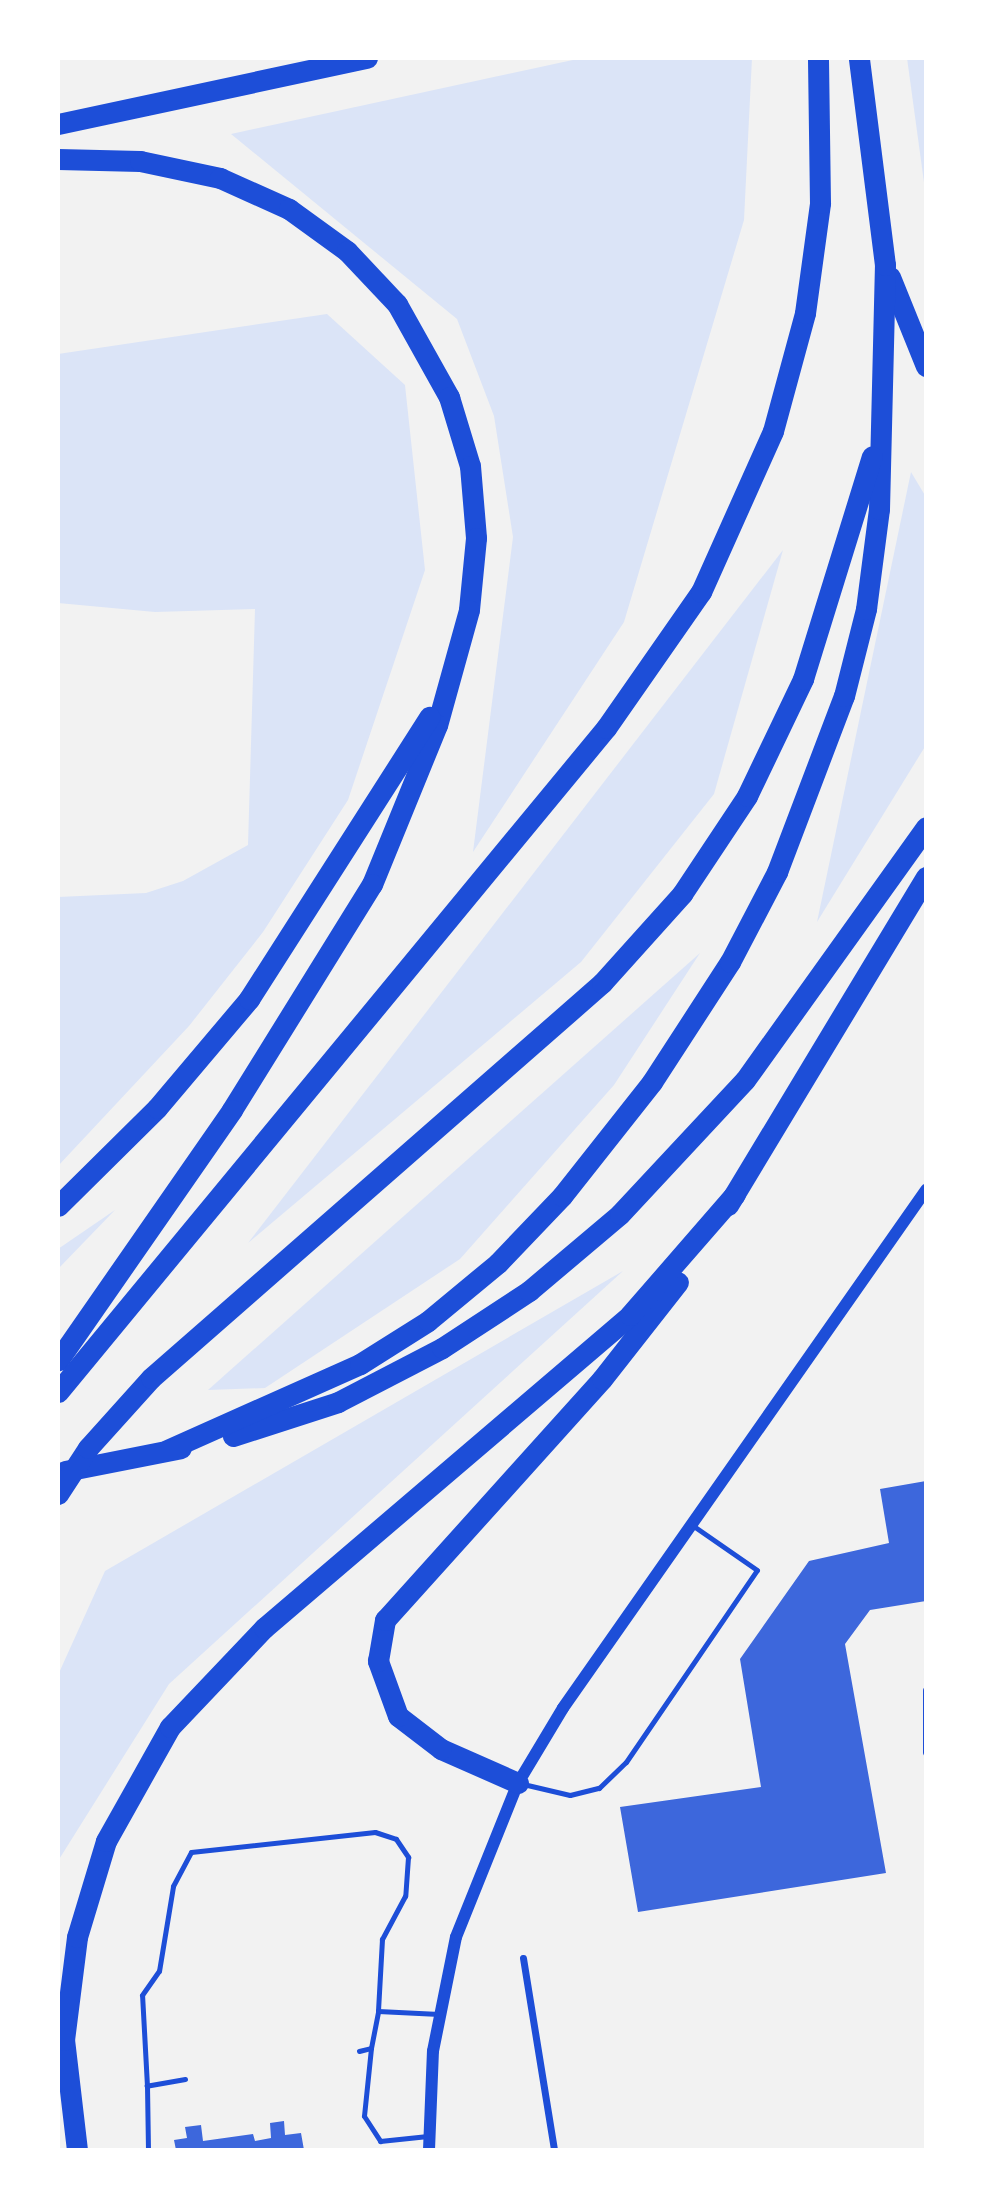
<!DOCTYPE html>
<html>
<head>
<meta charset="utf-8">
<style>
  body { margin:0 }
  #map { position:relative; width:984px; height:2208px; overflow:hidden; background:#f2f2f2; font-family:Ubuntu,sans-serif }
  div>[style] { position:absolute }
  .green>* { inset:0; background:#dbe4f7 }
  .building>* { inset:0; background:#3d67dc }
  .service>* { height:5px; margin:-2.5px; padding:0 2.5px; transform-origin:2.5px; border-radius:2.5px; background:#1d4ed8 }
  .minor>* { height:7px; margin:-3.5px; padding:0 3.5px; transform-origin:3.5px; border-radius:3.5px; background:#1d4ed8 }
  .tertiary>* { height:12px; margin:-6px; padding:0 6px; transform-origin:6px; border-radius:6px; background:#1d4ed8 }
  .motorway>* { height:21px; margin:-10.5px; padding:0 10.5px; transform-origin:10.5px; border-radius:10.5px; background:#1d4ed8 }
  span { translate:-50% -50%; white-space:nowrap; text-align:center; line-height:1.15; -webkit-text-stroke:5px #fff; paint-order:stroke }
  .frame { position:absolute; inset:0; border:60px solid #fff; pointer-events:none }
</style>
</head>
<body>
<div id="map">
  <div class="green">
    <i style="clip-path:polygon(582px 58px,752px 58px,744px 220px,624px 622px,473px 852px,513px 537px,494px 416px,457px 319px,231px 134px)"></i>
    <i style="clip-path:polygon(907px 58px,926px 58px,926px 197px)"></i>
    <i style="clip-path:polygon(327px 314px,405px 385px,425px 570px,348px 800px,263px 932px,189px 1026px,58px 1166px,58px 897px,146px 893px,183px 881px,248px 845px,255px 609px,155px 612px,58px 603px,58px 354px)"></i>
    <i style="clip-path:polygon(911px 472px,926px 497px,926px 745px,817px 922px)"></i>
    <i style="clip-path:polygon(783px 550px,714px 794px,581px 962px,248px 1243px)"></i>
    <i style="clip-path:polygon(700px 953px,614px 1085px,460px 1259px,265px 1388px,208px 1390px)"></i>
    <i style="clip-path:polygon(115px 1210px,58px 1269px,58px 1249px)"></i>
    <i style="clip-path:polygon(623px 1271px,169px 1684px,58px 1861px,58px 1675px,105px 1571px)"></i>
  </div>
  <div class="building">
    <i style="clip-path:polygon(926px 1481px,926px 1601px,870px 1610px,845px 1644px,886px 1873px,638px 1912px,620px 1807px,761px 1787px,740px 1659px,809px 1561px,889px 1543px,880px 1489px)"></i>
    <i style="clip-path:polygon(284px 2121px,285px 2135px,301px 2133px,304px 2150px,176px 2150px,174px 2140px,187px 2138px,185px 2127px,201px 2125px,203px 2141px,253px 2134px,255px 2141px,271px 2138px,270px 2123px)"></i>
  </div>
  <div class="service">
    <i style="left:523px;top:1784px;width:48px;rotate:13.2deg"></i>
    <i style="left:570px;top:1795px;width:30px;rotate:-14deg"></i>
    <i style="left:599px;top:1788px;width:37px;rotate:-44deg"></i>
    <i style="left:626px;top:1762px;width:232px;rotate:-55.7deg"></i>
    <i style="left:757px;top:1570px;width:79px;rotate:-145.3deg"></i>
    <i style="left:371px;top:2048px;width:38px;rotate:-79deg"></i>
    <i style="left:359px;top:2051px;width:12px;rotate:-14deg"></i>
    <i style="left:371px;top:2048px;width:68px;rotate:95.9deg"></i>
    <i style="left:364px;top:2116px;width:30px;rotate:57deg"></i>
    <i style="left:380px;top:2141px;width:48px;rotate:-5.9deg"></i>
    <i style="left:185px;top:2079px;width:39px;rotate:170deg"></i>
    <i style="left:147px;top:2086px;width:91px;rotate:-93.1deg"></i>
    <i style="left:142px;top:1995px;width:29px;rotate:-55deg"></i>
    <i style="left:159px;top:1971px;width:86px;rotate:-80.6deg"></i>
    <i style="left:173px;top:1886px;width:38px;rotate:-62deg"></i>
    <i style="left:191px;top:1852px;width:185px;rotate:-6.2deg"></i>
    <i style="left:375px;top:1832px;width:22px;rotate:18deg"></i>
    <i style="left:396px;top:1839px;width:22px;rotate:56deg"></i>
    <i style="left:408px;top:1857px;width:39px;rotate:94deg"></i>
    <i style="left:405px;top:1896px;width:49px;rotate:118.1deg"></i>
    <i style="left:382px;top:1939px;width:72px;rotate:93.2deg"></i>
    <i style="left:378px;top:2011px;width:61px;rotate:2.8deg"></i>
    <i style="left:147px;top:2086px;width:64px;rotate:89.1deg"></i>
  </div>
  <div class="minor">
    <i style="left:926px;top:1690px;width:62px;rotate:90deg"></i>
    <i style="left:523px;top:1958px;width:194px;rotate:80.8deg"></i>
  </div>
  <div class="tertiary">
    <i style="left:429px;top:2150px;width:99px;rotate:-87.7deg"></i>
    <i style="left:433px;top:2051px;width:116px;rotate:-78.6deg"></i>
    <i style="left:456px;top:1937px;width:166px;rotate:-68.1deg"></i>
    <i style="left:518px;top:1783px;width:87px;rotate:-59deg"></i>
    <i style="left:563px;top:1708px;width:633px;rotate:-54.98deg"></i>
  </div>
  <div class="motorway">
    <i style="left:58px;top:124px;width:316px;rotate:-12.1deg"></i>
    <i style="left:58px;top:159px;width:82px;rotate:1.4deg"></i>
    <i style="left:140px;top:161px;width:82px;rotate:12deg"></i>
    <i style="left:220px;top:178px;width:76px;rotate:24.2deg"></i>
    <i style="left:289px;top:209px;width:72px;rotate:35.9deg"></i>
    <i style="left:347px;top:251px;width:73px;rotate:46.7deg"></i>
    <i style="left:397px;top:304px;width:107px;rotate:60.8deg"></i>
    <i style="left:449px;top:397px;width:72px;rotate:73.1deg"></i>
    <i style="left:470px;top:466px;width:72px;rotate:85.2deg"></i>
    <i style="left:476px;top:538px;width:72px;rotate:95.6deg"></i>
    <i style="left:469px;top:610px;width:119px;rotate:105.5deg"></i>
    <i style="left:437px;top:725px;width:172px;rotate:112.2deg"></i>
    <i style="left:372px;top:884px;width:266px;rotate:121.8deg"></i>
    <i style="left:232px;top:1110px;width:305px;rotate:124.8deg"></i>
    <i style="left:890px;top:277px;width:96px;rotate:68deg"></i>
    <i style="left:728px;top:1205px;width:383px;rotate:-58.9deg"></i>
    <i style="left:58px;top:1206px;width:139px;rotate:-44.7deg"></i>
    <i style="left:157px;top:1108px;width:143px;rotate:-49.8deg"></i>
    <i style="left:249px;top:999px;width:335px;rotate:-57.4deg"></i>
    <i style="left:58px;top:1392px;width:861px;rotate:-50.47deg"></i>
    <i style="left:606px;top:728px;width:166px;rotate:-55.1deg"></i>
    <i style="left:701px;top:592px;width:176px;rotate:-65.9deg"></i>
    <i style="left:773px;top:431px;width:122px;rotate:-74.8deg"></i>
    <i style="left:805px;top:313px;width:111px;rotate:-82.2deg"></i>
    <i style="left:820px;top:203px;width:145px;rotate:-90.8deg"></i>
    <i style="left:233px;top:1436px;width:110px;rotate:-17.9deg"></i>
    <i style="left:338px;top:1402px;width:117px;rotate:-27.4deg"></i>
    <i style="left:442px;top:1348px;width:104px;rotate:-33.2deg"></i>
    <i style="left:529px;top:1291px;width:119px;rotate:-40.2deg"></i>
    <i style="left:620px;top:1214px;width:183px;rotate:-47deg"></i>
    <i style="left:745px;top:1080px;width:311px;rotate:-54.4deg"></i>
    <i style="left:167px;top:1450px;width:211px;rotate:-24deg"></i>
    <i style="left:360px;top:1364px;width:80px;rotate:-32.3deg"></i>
    <i style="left:428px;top:1321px;width:91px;rotate:-39.6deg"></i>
    <i style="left:498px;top:1263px;width:93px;rotate:-46.3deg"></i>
    <i style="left:562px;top:1196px;width:145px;rotate:-51.7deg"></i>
    <i style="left:652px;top:1082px;width:143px;rotate:-57deg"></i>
    <i style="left:730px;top:962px;width:102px;rotate:-62.4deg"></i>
    <i style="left:777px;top:872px;width:188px;rotate:-69.2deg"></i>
    <i style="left:844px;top:696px;width:90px;rotate:-75.8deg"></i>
    <i style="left:866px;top:609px;width:101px;rotate:-82.6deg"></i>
    <i style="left:879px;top:509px;width:244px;rotate:-88.6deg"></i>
    <i style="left:885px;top:265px;width:209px;rotate:-97.2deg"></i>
    <i style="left:65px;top:1471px;width:118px;rotate:-11.2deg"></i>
    <i style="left:58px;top:1494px;width:55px;rotate:-56.9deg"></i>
    <i style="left:88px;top:1448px;width:94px;rotate:-48deg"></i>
    <i style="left:151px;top:1378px;width:600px;rotate:-41.21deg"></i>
    <i style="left:602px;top:983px;width:120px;rotate:-48deg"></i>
    <i style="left:682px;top:894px;width:118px;rotate:-56.4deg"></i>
    <i style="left:747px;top:796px;width:130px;rotate:-64.4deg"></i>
    <i style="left:803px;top:679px;width:233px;rotate:-72.8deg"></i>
    <i style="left:518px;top:1783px;width:84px;rotate:-156.2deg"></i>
    <i style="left:441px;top:1749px;width:54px;rotate:-142.5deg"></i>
    <i style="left:398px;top:1716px;width:59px;rotate:-110deg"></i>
    <i style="left:378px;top:1661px;width:42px;rotate:-80.3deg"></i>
    <i style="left:385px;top:1620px;width:324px;rotate:-48deg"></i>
    <i style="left:602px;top:1379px;width:123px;rotate:-51.9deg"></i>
    <i style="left:77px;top:2150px;width:111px;rotate:-96.7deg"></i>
    <i style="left:64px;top:2040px;width:104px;rotate:-82.8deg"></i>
    <i style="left:77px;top:1937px;width:100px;rotate:-73.2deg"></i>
    <i style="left:106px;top:1841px;width:131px;rotate:-60.7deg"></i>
    <i style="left:170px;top:1727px;width:137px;rotate:-46.5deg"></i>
    <i style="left:264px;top:1628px;width:482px;rotate:-40.5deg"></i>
    <i style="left:630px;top:1315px;width:160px;rotate:-49deg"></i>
  </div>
  <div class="frame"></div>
</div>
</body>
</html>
